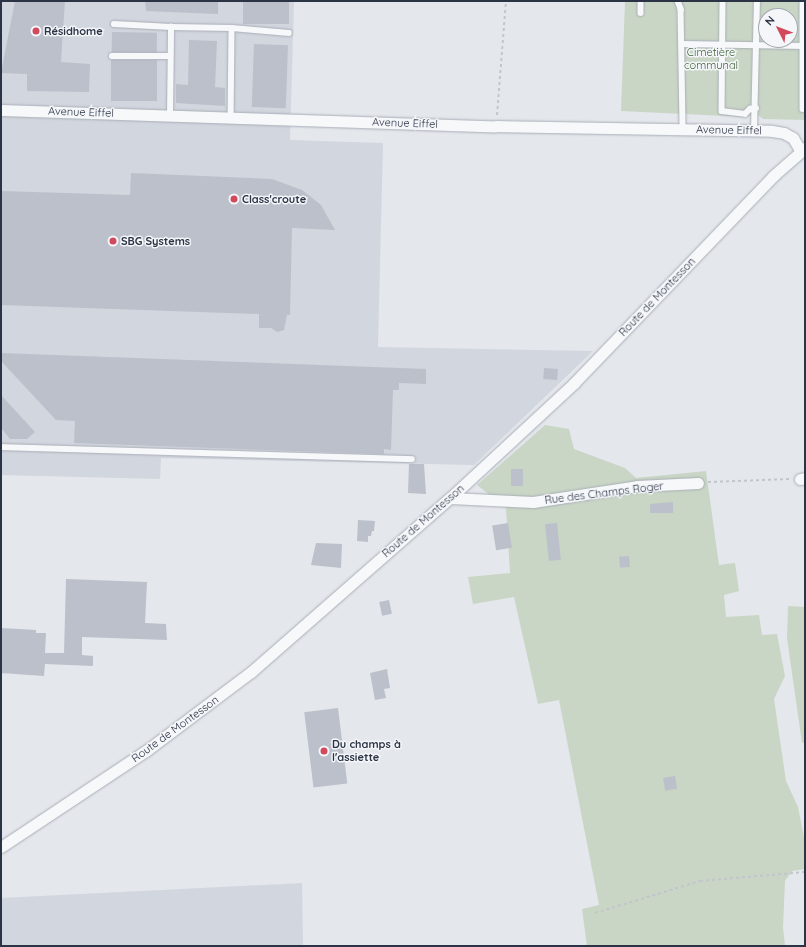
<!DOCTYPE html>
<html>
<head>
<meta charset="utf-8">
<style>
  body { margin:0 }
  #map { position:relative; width:806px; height:947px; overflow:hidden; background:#e4e7ec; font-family:Quicksand,sans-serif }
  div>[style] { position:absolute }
  .built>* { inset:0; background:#d2d6de }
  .green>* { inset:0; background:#c9d6c5 }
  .building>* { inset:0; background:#bbc0ca; transform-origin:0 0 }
  .path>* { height:2px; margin-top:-1px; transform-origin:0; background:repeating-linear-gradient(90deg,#c2c5cb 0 3px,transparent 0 6px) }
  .roads { filter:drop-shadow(0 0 1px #a9aeb7) drop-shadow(0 0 1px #a9aeb7) }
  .lane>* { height:5.5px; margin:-2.75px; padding:0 2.75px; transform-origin:2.75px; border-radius:2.75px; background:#f7f8fa }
  .street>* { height:11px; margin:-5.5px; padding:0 5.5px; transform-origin:5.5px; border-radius:5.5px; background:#f7f8fa }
  .dots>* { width:11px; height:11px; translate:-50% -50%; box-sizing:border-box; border:2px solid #f4f6f9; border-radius:50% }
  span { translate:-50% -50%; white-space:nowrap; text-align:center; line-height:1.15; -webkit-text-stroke:3px #f4f6f9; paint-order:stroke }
  .poi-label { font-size:11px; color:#2b3445; font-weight:700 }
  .left { translate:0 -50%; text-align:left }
  .park-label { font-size:11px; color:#3f6138 }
  .street-label { font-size:11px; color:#2b3445 }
  .frame { position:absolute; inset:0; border:2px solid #2b3445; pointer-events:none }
  .north { position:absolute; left:758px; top:8px; width:40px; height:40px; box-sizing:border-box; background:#f4f6f9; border:1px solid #a4a8b1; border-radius:50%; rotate:312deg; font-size:11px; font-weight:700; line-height:16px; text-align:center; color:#2b3445 }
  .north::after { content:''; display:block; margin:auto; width:14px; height:18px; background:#d1495b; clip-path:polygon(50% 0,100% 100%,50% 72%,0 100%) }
</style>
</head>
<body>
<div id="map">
  <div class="built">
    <i style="clip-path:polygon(1px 1px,294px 1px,290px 140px,383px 143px,378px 347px,593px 351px,474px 465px,161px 458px,160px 479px,1px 475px)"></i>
    <i style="clip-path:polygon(302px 883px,303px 946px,1px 946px,1px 898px)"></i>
  </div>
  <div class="green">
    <i style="clip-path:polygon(evenodd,625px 1px,805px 1px,805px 120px,763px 119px,756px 113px,747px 117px,621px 111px,625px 1px,766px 16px,790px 16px,790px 40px,766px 40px,766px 16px)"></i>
    <i style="clip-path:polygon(545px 425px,569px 429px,574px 449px,625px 468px,636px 478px,706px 471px,719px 565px,735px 563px,739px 591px,724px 595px,726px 617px,759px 615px,762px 635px,777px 634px,785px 676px,774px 699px,786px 781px,798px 807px,805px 842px,805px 869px,792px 871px,785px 881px,783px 927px,785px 946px,587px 946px,582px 909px,599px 905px,559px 700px,538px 704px,514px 597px,473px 604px,468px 577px,510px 573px,506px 508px,477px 485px)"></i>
    <i style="clip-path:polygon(788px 606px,805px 607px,805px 742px,802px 743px,787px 638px)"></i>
  </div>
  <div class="building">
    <i style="clip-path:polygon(15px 1px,65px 1px,61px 62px,90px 64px,89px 92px,27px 91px,27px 74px,1px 73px)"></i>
    <i style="clip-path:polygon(145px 1px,218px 1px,218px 14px,146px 11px)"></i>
    <i style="left:243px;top:1px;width:46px;height:23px"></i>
    <i style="left:112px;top:32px;width:45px;height:20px;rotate:1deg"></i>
    <i style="clip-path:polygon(189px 40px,217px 41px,215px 87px,225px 88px,225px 106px,176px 103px,176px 84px,188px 85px)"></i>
    <i style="left:254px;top:44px;width:34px;height:63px;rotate:2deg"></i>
    <i style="left:111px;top:60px;width:46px;height:41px"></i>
    <i style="clip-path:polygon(131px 173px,272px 179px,302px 190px,321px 205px,335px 230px,292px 228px,290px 315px,287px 315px,284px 330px,277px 332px,271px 328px,259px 328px,259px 314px,1px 305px,1px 191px,130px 195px)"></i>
    <i style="clip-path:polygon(1px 353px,426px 369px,426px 384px,399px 383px,399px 390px,393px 390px,391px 450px,384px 449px,384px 454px,74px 443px,75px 421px,56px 420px,1px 361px)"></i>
    <i style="left:544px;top:368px;width:14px;height:11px;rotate:4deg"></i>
    <i style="clip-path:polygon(1px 395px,35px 432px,27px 439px,10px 439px,1px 428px)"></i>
    <i style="clip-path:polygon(409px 464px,424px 464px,426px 494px,408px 493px)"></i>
    <i style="left:511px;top:469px;width:12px;height:17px"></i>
    <i style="clip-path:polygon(673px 502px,673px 513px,650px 513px,650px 504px)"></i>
    <i style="clip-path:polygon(358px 520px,375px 521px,374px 531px,372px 531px,371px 536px,368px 536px,368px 542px,357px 541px)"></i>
    <i style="left:508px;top:523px;width:25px;height:16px;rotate:81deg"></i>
    <i style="left:557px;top:523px;width:37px;height:12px;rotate:84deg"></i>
    <i style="clip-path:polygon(316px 543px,342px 544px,341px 568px,311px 565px)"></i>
    <i style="left:629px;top:556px;width:11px;height:10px;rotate:85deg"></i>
    <i style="clip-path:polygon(66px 579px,147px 582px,145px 623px,166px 624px,167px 640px,82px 637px,82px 655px,93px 656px,93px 666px,45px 664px,44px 676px,1px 673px,1px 628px,36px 630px,36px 633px,46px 633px,45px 653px,64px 653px)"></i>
    <i style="left:389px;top:600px;width:14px;height:10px;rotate:78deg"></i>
    <i style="clip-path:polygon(387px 669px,390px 688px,384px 689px,386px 698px,375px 700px,370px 673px)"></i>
    <i style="left:338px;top:708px;width:76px;height:34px;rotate:83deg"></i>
    <i style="left:675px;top:776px;width:13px;height:12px;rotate:81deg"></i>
  </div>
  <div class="path">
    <i style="left:497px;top:115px;width:114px;rotate:-85.5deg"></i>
    <i style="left:708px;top:482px;width:81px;rotate:-2.1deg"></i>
    <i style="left:595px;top:913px;width:110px;rotate:-16.9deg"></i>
    <i style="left:700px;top:881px;width:105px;rotate:-4.9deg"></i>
  </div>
  <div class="roads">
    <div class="lane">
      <i style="left:641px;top:1px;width:12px;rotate:90deg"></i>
      <i style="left:678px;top:1px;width:9px;rotate:69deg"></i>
      <i style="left:681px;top:9px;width:120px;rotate:89deg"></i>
      <i style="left:723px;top:1px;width:110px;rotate:90.5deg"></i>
      <i style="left:722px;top:111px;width:23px;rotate:7deg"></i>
      <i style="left:745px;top:114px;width:7px;rotate:-45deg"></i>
      <i style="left:750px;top:109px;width:6px;rotate:-9deg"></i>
      <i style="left:803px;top:1px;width:108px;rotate:90deg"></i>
      <i style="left:114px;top:24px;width:57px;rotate:3deg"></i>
      <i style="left:232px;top:28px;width:57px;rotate:5deg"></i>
      <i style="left:682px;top:44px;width:123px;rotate:0.9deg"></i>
      <i style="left:112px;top:56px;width:58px"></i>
      <i style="left:170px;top:115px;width:88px;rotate:-89.3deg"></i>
      <i style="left:171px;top:27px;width:61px;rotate:0.9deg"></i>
      <i style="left:232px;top:28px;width:89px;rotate:90.6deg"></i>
      <i style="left:754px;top:131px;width:130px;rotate:-88.7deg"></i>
      <i style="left:1px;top:447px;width:411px;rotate:1.7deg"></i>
    </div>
    <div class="street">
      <i style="left:1px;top:110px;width:495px;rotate:1.9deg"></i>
      <i style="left:496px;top:126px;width:276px;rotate:1deg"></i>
      <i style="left:772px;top:131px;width:12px;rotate:9deg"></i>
      <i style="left:784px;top:133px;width:10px;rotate:29deg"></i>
      <i style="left:793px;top:138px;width:14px;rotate:60deg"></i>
      <i style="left:800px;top:479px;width:5px;rotate:-11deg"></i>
      <i style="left:450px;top:498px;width:83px;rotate:2.8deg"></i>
      <i style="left:533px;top:502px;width:105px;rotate:-8.7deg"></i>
      <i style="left:637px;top:486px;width:61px;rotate:-2.8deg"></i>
      <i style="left:1px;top:847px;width:175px;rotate:-33.6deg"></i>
      <i style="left:147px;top:750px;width:130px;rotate:-36.9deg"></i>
      <i style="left:251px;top:672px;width:264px;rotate:-41.2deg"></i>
      <i style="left:450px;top:498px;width:169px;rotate:-42.8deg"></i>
      <i style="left:574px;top:383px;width:287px;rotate:-46.1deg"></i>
      <i style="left:773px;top:176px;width:43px;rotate:-41.2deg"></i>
    </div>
  </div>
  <div class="dots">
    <i style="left:36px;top:31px;background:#d1495b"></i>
    <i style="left:234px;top:199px;background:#d1495b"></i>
    <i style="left:113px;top:241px;background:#d1495b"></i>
    <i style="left:324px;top:751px;background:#d1495b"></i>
  </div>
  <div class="poi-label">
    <span class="left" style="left:44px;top:31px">Résidhome</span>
    <span class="left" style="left:242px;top:199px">Class'croute</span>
    <span class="left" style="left:121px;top:241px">SBG Systems</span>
    <span class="left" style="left:332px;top:751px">Du champs à<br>l'assiette</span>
  </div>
  <div class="park-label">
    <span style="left:711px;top:59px">Cimetière<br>communal</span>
  </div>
  <div class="street-label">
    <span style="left:81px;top:112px;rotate:2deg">Avenue Eiffel</span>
    <span style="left:405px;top:123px;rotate:2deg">Avenue Eiffel</span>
    <span style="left:729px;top:130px;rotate:1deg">Avenue Eiffel</span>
    <span style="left:657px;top:297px;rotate:-46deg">Route de Montesson</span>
    <span style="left:604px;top:493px;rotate:-7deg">Rue des Champs Roger</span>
    <span style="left:423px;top:521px;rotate:-41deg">Route de Montesson</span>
    <span style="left:175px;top:729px;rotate:-36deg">Route de Montesson</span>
  </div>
  <div class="frame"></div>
  <div class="north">N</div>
</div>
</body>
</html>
